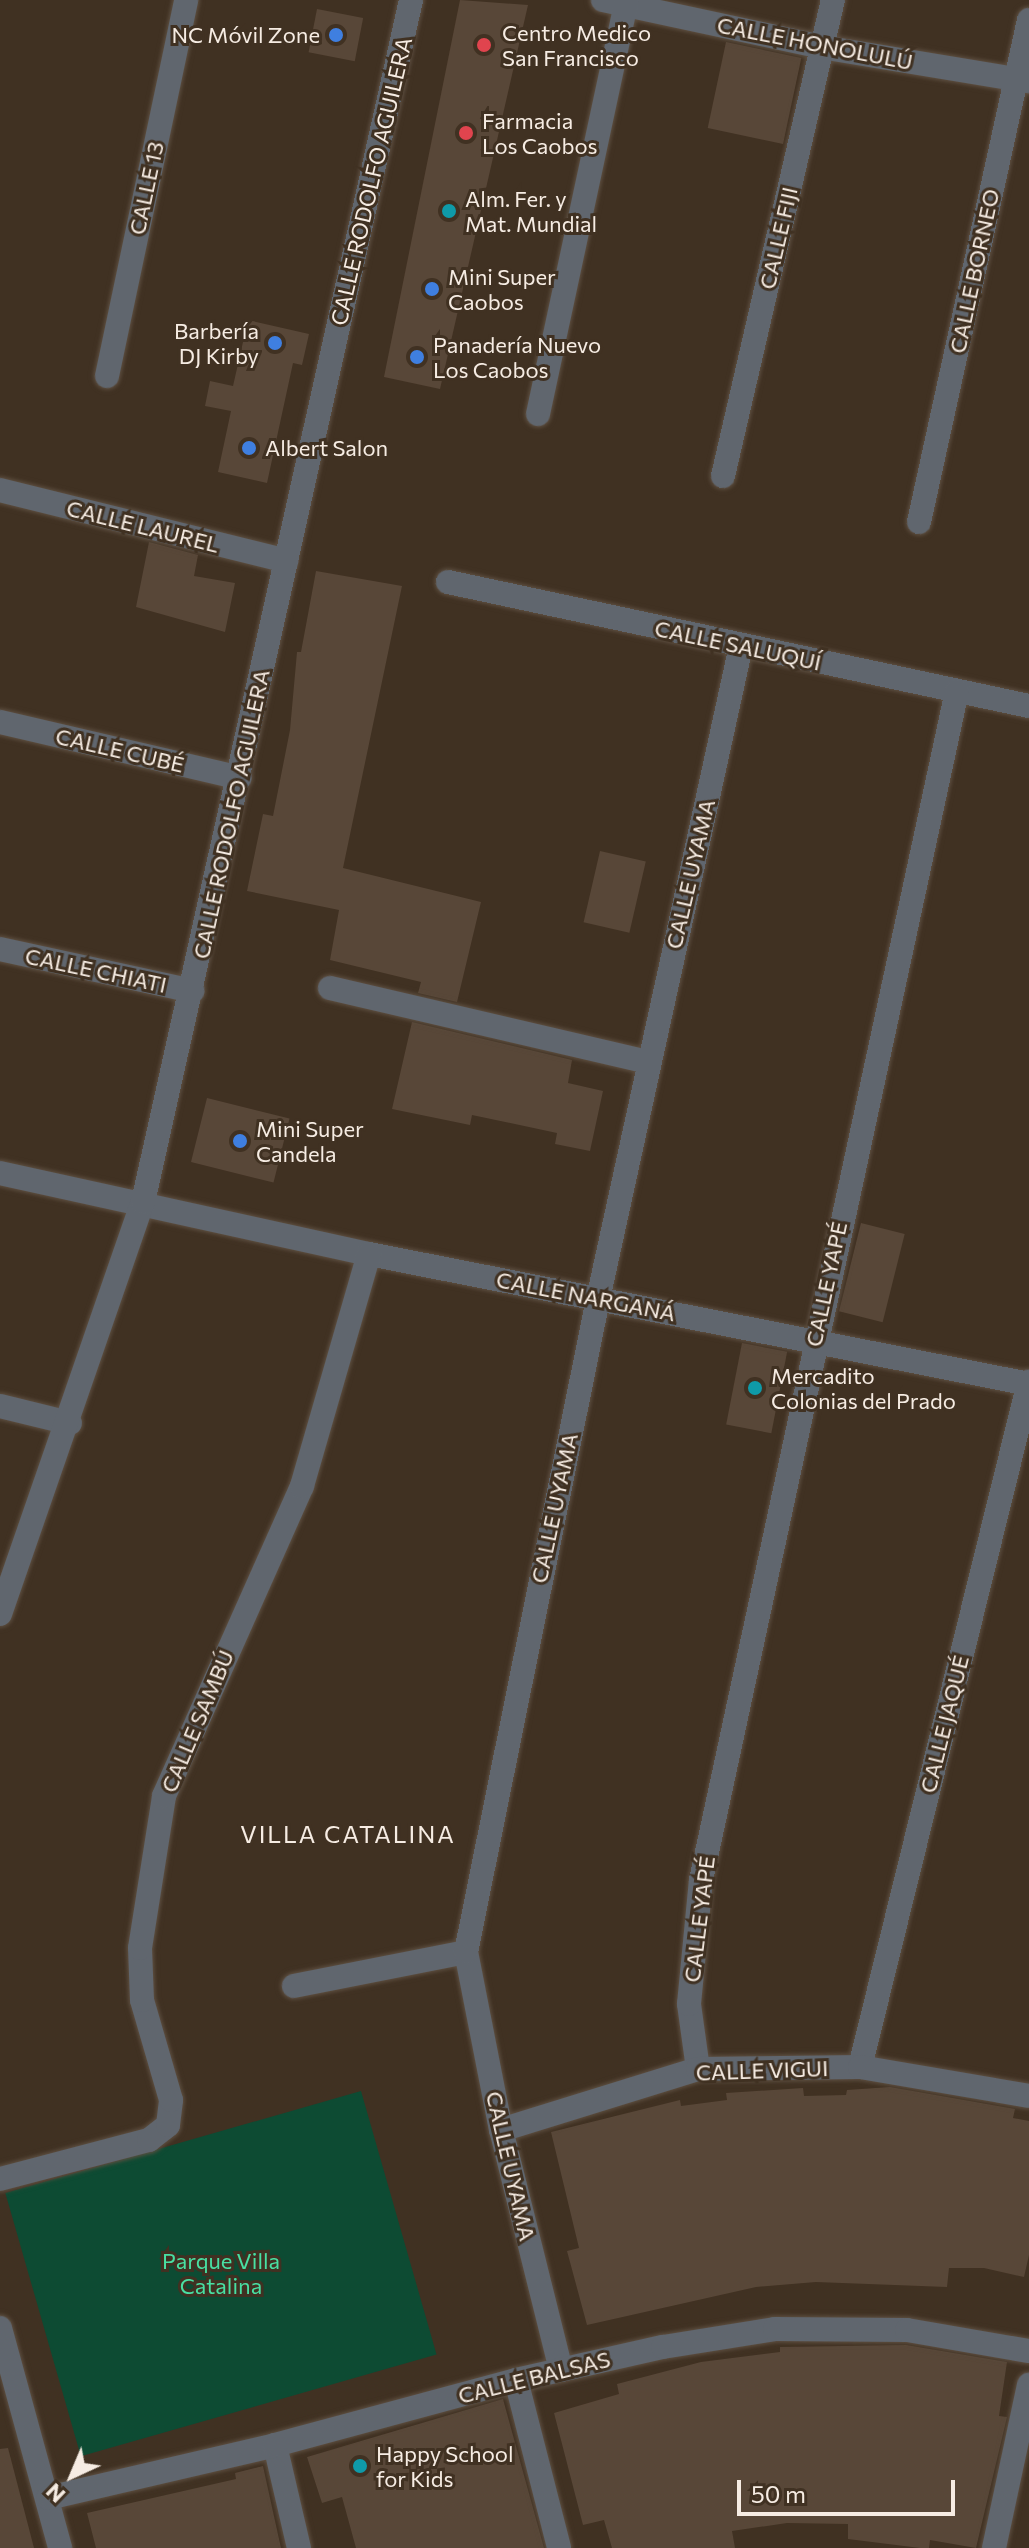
<!DOCTYPE html>
<html>
<head>
<meta charset="utf-8">
<style>
  body { margin:0 }
  #map { position:relative; width:1029px; height:2548px; overflow:hidden; background:#403122; font-family:Commissioner,sans-serif }
  div>[style] { position:absolute }
  .green>* { inset:0; background:#0d4b33; transform-origin:0 0 }
  .building>* { inset:0; background:#584738; transform-origin:0 0 }
  .roads { filter:drop-shadow(0 0 2px #5d4f41) drop-shadow(0 0 2px #5d4f41) }
  .minor>* { height:24px; margin:-12px; padding:0 12px; transform-origin:12px; border-radius:12px; background:#60666e }
  .dots>* { width:22px; height:22px; translate:-50% -50%; box-sizing:border-box; border:4px solid #403122; border-radius:50% }
  span { translate:-50% -50%; white-space:nowrap; text-align:center; line-height:1.15; -webkit-text-stroke:6px #403122; paint-order:stroke }
  .poi-label { font-size:22px; color:#f6ece3 }
  .left { translate:0 -50%; text-align:left }
  .right { translate:-100% -50%; text-align:right }
  .street-label { font-size:22px; color:#f6ece3 }
  .park-label { font-size:22px; color:#48e0a3 }
  .neighbourhood-label { font-size:24px; color:#f6ece3; letter-spacing:2px }
  .north { position:absolute; left:32px; top:2436px; width:80px; height:80px; -webkit-text-stroke:6px #403122; paint-order:stroke; rotate:224deg; font-size:22px; font-weight:700; line-height:32px; text-align:center; color:#f6ece3 }
  .north::after { content:''; display:block; margin:auto; width:28px; height:36px; background:#f6ece3; clip-path:polygon(50% 0,100% 100%,50% 72%,0 100%) }
  .scale { position:absolute; left:737px; top:2480px; width:218px; height:36px; box-sizing:border-box; border:4px solid #f6ece3; border-top:0; padding-left:10px; font-size:24px; line-height:28px; white-space:nowrap; color:#f6ece3; -webkit-text-stroke:6px #403122; paint-order:stroke }
</style>
</head>
<body>
<div id="map">
  <div class="green">
    <i style="left:361px;top:2091px;width:274px;height:370px;rotate:74deg"></i>
  </div>
  <div class="building">
    <i style="clip-path:polygon(460px 0,528px 5px,440px 389px,384px 377px)"></i>
    <i style="left:317px;top:9px;width:47px;height:44px;rotate:11deg"></i>
    <i style="left:726px;top:42px;width:77px;height:88px;rotate:12deg"></i>
    <i style="clip-path:polygon(248px 320px,309px 334px,302px 365px,293px 363px,267px 483px,218px 472px,231px 411px,205px 406px,210px 381px,233px 386px)"></i>
    <i style="clip-path:polygon(149px 542px,198px 555px,194px 576px,235px 583px,225px 632px,136px 607px)"></i>
    <i style="clip-path:polygon(316px 571px,402px 586px,343px 868px,481px 902px,457px 1002px,418px 993px,421px 982px,330px 960px,339px 910px,247px 891px,263px 814px,273px 816px,290px 730px,297px 652px,301px 652px)"></i>
    <i style="left:600px;top:851px;width:47px;height:73px;rotate:13deg"></i>
    <i style="clip-path:polygon(412px 1022px,572px 1060px,568px 1083px,603px 1091px,590px 1151px,555px 1144px,557px 1133px,472px 1115px,470px 1125px,392px 1109px)"></i>
    <i style="left:207px;top:1098px;width:85px;height:66px;rotate:14deg"></i>
    <i style="left:861px;top:1223px;width:45px;height:91px;rotate:14deg"></i>
    <i style="left:742px;top:1343px;width:46px;height:83px;rotate:11deg"></i>
    <i style="clip-path:polygon(890px 2087px,1015px 2109px,1013px 2118px,1029px 2121px,1029px 2255px,1024px 2277px,984px 2268px,949px 2268px,947px 2287px,816px 2282px,756px 2287px,587px 2325px,567px 2251px,579px 2248px,551px 2132px,680px 2100px,681px 2106px,727px 2100px,726px 2093px,803px 2088px,804px 2096px,846px 2095px,847px 2090px)"></i>
    <i style="clip-path:polygon(906px 2345px,1007px 2362px,999px 2416px,1007px 2417px,976px 2548px,930px 2540px,929px 2548px,920px 2548px,848px 2539px,848px 2524px,787px 2523px,732px 2531px,735px 2548px,612px 2548px,604px 2520px,583px 2525px,554px 2413px,619px 2394px,617px 2384px,701px 2362px,780px 2352px,780px 2347px)"></i>
    <i style="clip-path:polygon(503px 2399px,544px 2548px,356px 2548px,342px 2497px,322px 2503px,307px 2457px)"></i>
    <i style="clip-path:polygon(8px 2448px,34px 2548px,0 2548px,0 2449px)"></i>
    <i style="clip-path:polygon(263px 2466px,281px 2548px,96px 2548px,87px 2513px,236px 2479px,235px 2473px)"></i>
  </div>
  <div class="roads">
    <div class="minor">
      <i style="left:603px;top:0;width:224px;rotate:12.1deg"></i>
      <i style="left:822px;top:47px;width:209px;rotate:9.4deg"></i>
      <i style="left:107px;top:376px;width:384px;rotate:-78.1deg"></i>
      <i style="left:538px;top:414px;width:423px;rotate:-77.9deg"></i>
      <i style="left:723px;top:476px;width:489px;rotate:-77deg"></i>
      <i style="left:0;top:490px;width:295px;rotate:13.9deg"></i>
      <i style="left:919px;top:522px;width:514px;rotate:-77.64deg"></i>
      <i style="left:448px;top:582px;width:594px;rotate:12.05deg"></i>
      <i style="left:0;top:722px;width:246px;rotate:13.1deg"></i>
      <i style="left:0;top:949px;width:197px;rotate:12.3deg"></i>
      <i style="left:330px;top:988px;width:326px;rotate:13.1deg"></i>
      <i style="left:0;top:1173px;width:378px;rotate:12.4deg"></i>
      <i style="left:369px;top:1254px;width:673px;rotate:11.14deg"></i>
      <i style="left:0;top:1406px;width:72px;rotate:13.7deg"></i>
      <i style="left:0;top:1614px;width:436px;rotate:-70.9deg"></i>
      <i style="left:143px;top:1202px;width:1232px;rotate:-77.43deg"></i>
      <i style="left:294px;top:1986px;width:175px;rotate:-11.2deg"></i>
      <i style="left:860px;top:2067px;width:706px;rotate:-76.14deg"></i>
      <i style="left:698px;top:2069px;width:66px;rotate:-97.9deg"></i>
      <i style="left:689px;top:2004px;width:125px;rotate:-84.5deg"></i>
      <i style="left:701px;top:1880px;width:1216px;rotate:-77.85deg"></i>
      <i style="left:501px;top:2130px;width:206px;rotate:-17.2deg"></i>
      <i style="left:698px;top:2069px;width:162px;rotate:-0.7deg"></i>
      <i style="left:860px;top:2067px;width:171px;rotate:9.7deg"></i>
      <i style="left:0;top:2179px;width:154px;rotate:-14.7deg"></i>
      <i style="left:149px;top:2140px;width:24px;rotate:-38deg"></i>
      <i style="left:168px;top:2125px;width:25px;rotate:-83deg"></i>
      <i style="left:171px;top:2100px;width:104px;rotate:-106.2deg"></i>
      <i style="left:142px;top:2000px;width:52px;rotate:-92.2deg"></i>
      <i style="left:140px;top:1948px;width:154px;rotate:-81deg"></i>
      <i style="left:164px;top:1796px;width:339px;rotate:-66deg"></i>
      <i style="left:302px;top:1486px;width:241px;rotate:-73.9deg"></i>
      <i style="left:0;top:2328px;width:228px;rotate:74.7deg"></i>
      <i style="left:561px;top:2370px;width:247px;rotate:-104deg"></i>
      <i style="left:501px;top:2130px;width:181px;rotate:-101.1deg"></i>
      <i style="left:466px;top:1952px;width:666px;rotate:-78.57deg"></i>
      <i style="left:598px;top:1299px;width:668px;rotate:-77.65deg"></i>
      <i style="left:516px;top:2380px;width:173px;rotate:75.6deg"></i>
      <i style="left:275px;top:2445px;width:106px;rotate:76.9deg"></i>
      <i style="left:48px;top:2498px;width:233px;rotate:-13.1deg"></i>
      <i style="left:275px;top:2445px;width:250px;rotate:-15.1deg"></i>
      <i style="left:516px;top:2380px;width:151px;rotate:-12.7deg"></i>
      <i style="left:663px;top:2347px;width:113px;rotate:-9.1deg"></i>
      <i style="left:775px;top:2329px;width:132px;rotate:0.4deg"></i>
      <i style="left:907px;top:2330px;width:124px;rotate:9.8deg"></i>
      <i style="left:994px;top:2548px;width:167px;rotate:-77.9deg"></i>
    </div>
  </div>
  <div class="dots">
    <i style="left:336px;top:35px;background:#3f7fe0"></i>
    <i style="left:484px;top:45px;background:#e0444e"></i>
    <i style="left:466px;top:133px;background:#e0444e"></i>
    <i style="left:449px;top:211px;background:#0f9aa8"></i>
    <i style="left:432px;top:289px;background:#3f7fe0"></i>
    <i style="left:275px;top:343px;background:#3f7fe0"></i>
    <i style="left:417px;top:357px;background:#3f7fe0"></i>
    <i style="left:249px;top:448px;background:#3f7fe0"></i>
    <i style="left:240px;top:1141px;background:#3f7fe0"></i>
    <i style="left:755px;top:1388px;background:#0f9aa8"></i>
    <i style="left:360px;top:2466px;background:#0f9aa8"></i>
  </div>
  <div class="poi-label">
    <span class="left" style="left:502px;top:45px">Centro Medico<br>San Francisco</span>
    <span class="right" style="left:320px;top:35px">NC Móvil Zone</span>
    <span class="left" style="left:482px;top:133px">Farmacia<br>Los Caobos</span>
    <span class="left" style="left:465px;top:211px">Alm. Fer. y<br>Mat. Mundial</span>
    <span class="left" style="left:448px;top:289px">Mini Super<br>Caobos</span>
    <span class="right" style="left:259px;top:343px">Barbería<br>DJ Kirby</span>
    <span class="left" style="left:433px;top:357px">Panadería Nuevo<br>Los Caobos</span>
    <span class="left" style="left:265px;top:448px">Albert Salon</span>
    <span class="left" style="left:256px;top:1141px">Mini Super<br>Candela</span>
    <span class="left" style="left:771px;top:1388px">Mercadito<br>Colonias del Prado</span>
    <span class="left" style="left:376px;top:2466px">Happy School<br>for Kids</span>
  </div>
  <div class="street-label">
    <span style="left:815px;top:43px;rotate:11deg">CALLE HONOLULÚ</span>
    <span style="left:371px;top:181px;rotate:-77deg">CALLE RODOLFO AGUILERA</span>
    <span style="left:146px;top:188px;rotate:-78deg">CALLE 13</span>
    <span style="left:778px;top:238px;rotate:-77deg">CALLE FIJI</span>
    <span style="left:974px;top:271px;rotate:-78deg">CALLE BORNEO</span>
    <span style="left:143px;top:526px;rotate:14deg">CALLE LAUREL</span>
    <span style="left:738px;top:645px;rotate:12deg">CALLE SALUQUÍ</span>
    <span style="left:120px;top:750px;rotate:13deg">CALLE CUBÉ</span>
    <span style="left:231px;top:814px;rotate:-78deg">CALLE RODOLFO AGUILERA</span>
    <span style="left:690px;top:874px;rotate:-77deg">CALLE UYAMA</span>
    <span style="left:96px;top:970px;rotate:12deg">CALLE CHIATI</span>
    <span style="left:826px;top:1284px;rotate:-78deg">CALLE YAPÉ</span>
    <span style="left:586px;top:1296px;rotate:11deg">CALLE NARGANÁ</span>
    <span style="left:554px;top:1508px;rotate:-78deg">CALLE UYAMA</span>
    <span style="left:197px;top:1721px;rotate:-67deg">CALLE SAMBÚ</span>
    <span style="left:944px;top:1724px;rotate:-76deg">CALLE JAQUÉ</span>
    <span style="left:699px;top:1919px;rotate:-83deg">CALLE YAPÉ</span>
    <span style="left:762px;top:2070px;rotate:-2deg">CALLE VIGUI</span>
    <span style="left:511px;top:2166px;rotate:77deg">CALLE UYAMA</span>
    <span style="left:534px;top:2377px;rotate:-14deg">CALLE BALSAS</span>
  </div>
  <div class="park-label">
    <span style="left:221px;top:2273px">Parque Villa<br>Catalina</span>
  </div>
  <div class="neighbourhood-label">
    <span style="left:348px;top:1834px">VILLA CATALINA</span>
  </div>
  <div class="north">N</div>
  <div class="scale">50 m</div>
</div>
</body>
</html>
